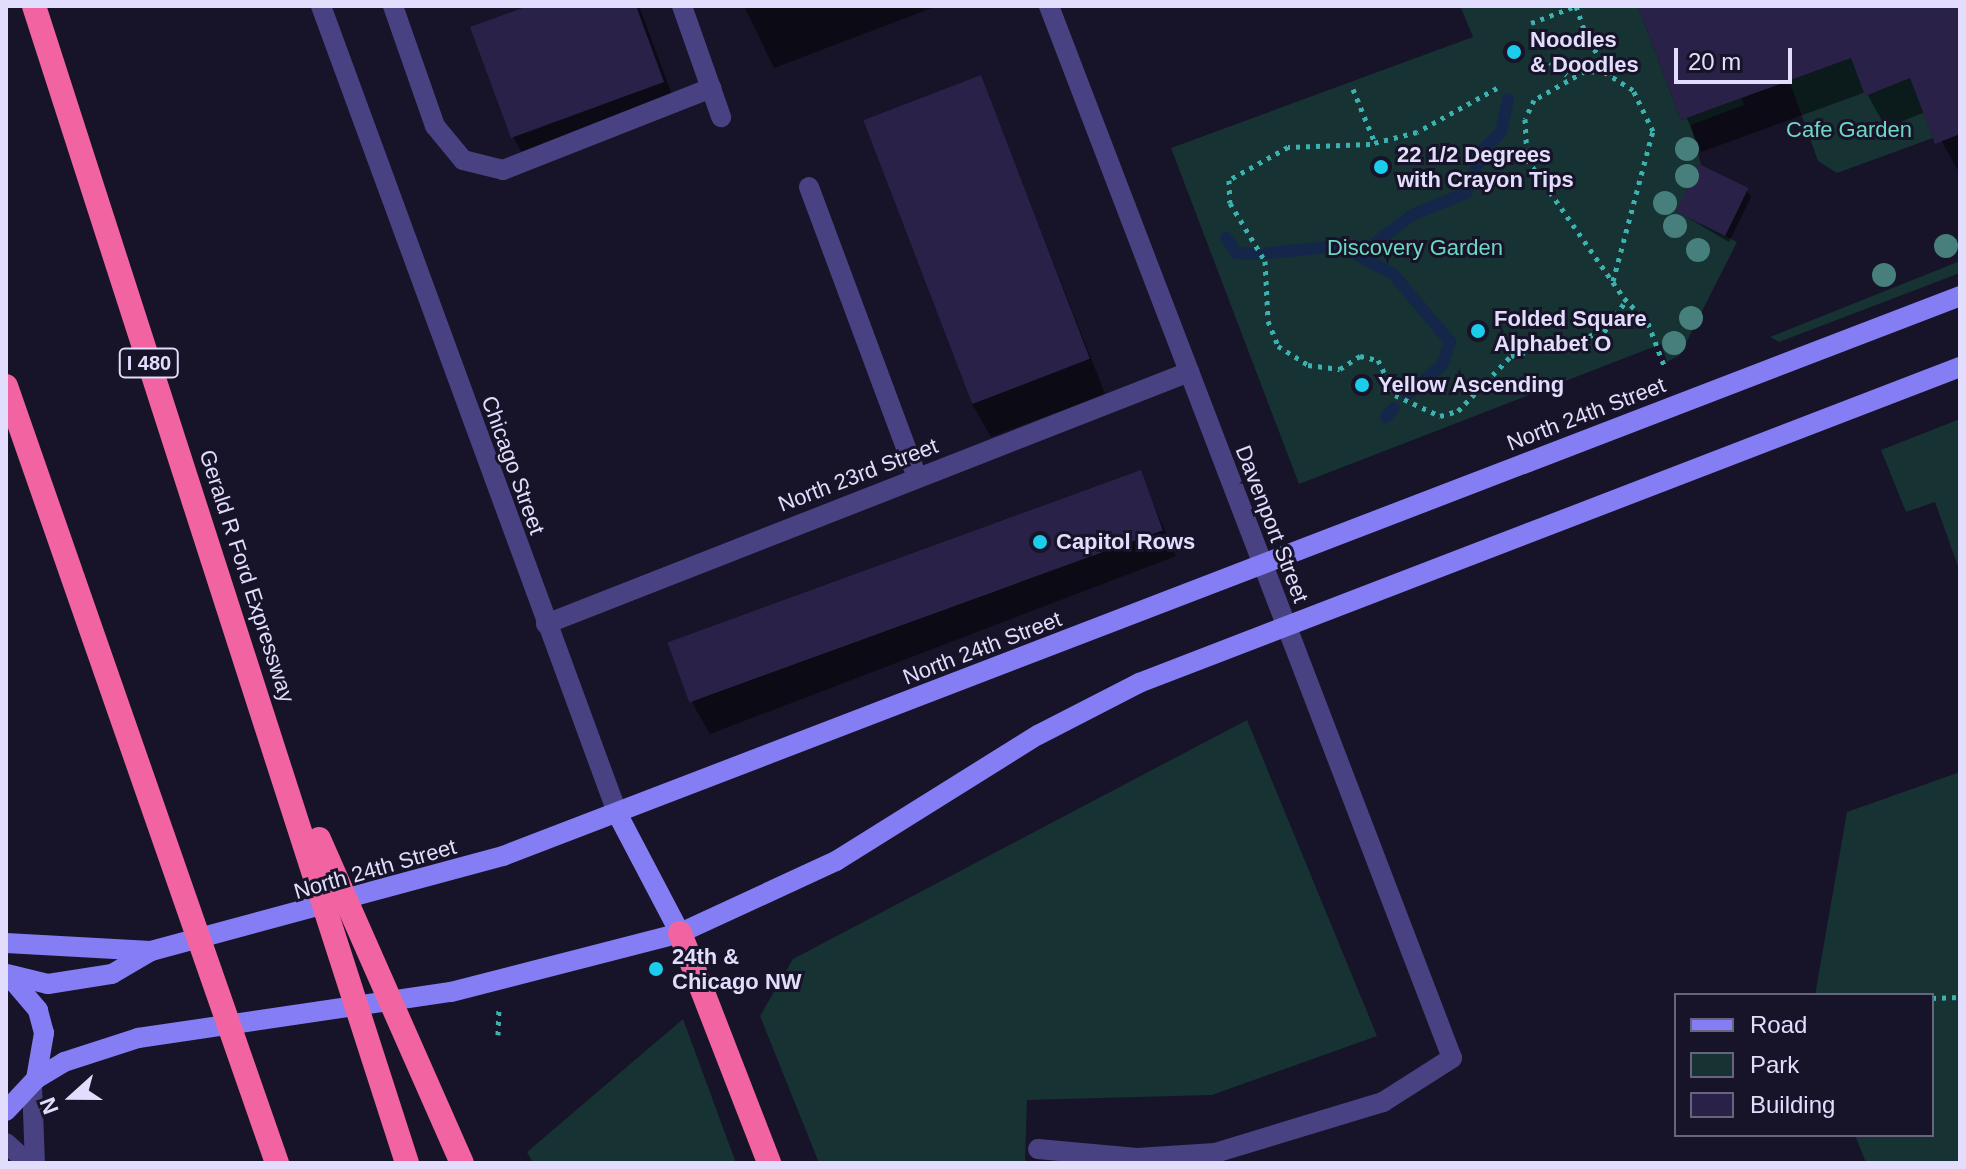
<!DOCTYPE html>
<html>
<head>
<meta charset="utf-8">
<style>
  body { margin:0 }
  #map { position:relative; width:1966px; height:1169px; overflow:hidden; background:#171328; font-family:Helvetica,sans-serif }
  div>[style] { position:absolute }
  .green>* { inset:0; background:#163232 }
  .shadow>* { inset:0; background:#0007 }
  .stream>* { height:12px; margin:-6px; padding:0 6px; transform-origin:6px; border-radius:6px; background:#14274b }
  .building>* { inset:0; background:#2a2148; transform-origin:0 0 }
  .path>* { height:5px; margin-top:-2.5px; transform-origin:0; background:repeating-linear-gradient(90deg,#3cb1af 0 4px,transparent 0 10px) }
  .service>* { height:20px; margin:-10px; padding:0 10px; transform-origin:10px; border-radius:10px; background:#484283 }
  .minor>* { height:20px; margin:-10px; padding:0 10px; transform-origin:10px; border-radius:10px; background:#484283 }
  .secondary>* { height:20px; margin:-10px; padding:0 10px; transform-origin:10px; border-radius:10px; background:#857df3 }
  .motorway>* { height:24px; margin:-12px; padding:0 12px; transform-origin:12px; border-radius:12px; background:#f163a1 }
  .trees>* { width:24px; height:24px; margin:-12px; border-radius:50%; background:#477f7c }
  .dots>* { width:22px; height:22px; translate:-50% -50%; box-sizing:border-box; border:4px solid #171328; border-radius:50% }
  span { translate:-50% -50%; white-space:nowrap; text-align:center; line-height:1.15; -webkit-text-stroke:6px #171328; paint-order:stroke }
  .shield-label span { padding:2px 6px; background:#171328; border:2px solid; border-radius:6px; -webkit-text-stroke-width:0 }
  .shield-label { font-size:20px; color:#e2ddfc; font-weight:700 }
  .poi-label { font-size:22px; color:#e2ddfc; font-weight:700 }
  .left { translate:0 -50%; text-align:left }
  .park-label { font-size:22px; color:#6ed7c1 }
  .street-label { font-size:22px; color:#e2ddfc }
  .frame { position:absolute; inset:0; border:8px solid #e2ddfc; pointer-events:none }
  .legend { position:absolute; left:1674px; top:993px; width:260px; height:144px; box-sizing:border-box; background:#171328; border:2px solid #68647d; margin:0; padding:10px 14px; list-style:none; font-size:24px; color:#e2ddfc }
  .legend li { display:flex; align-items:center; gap:16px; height:40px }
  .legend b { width:40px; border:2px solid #68647d }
  .north { position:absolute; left:32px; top:1057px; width:80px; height:80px; -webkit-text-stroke:6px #171328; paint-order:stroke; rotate:249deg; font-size:22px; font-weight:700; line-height:32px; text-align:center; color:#e2ddfc }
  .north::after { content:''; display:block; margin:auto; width:28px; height:36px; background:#e2ddfc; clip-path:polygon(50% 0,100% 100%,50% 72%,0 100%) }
  .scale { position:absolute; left:1674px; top:48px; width:118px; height:36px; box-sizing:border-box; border:4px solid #e2ddfc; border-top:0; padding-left:10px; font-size:24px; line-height:28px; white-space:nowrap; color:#e2ddfc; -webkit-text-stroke:6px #171328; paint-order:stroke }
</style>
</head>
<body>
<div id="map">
  <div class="green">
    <i style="clip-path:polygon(1467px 6px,1638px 6px,1681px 120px,1742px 98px,1744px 105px,1691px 125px,1718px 232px,1737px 242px,1680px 355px,1667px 362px,1661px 344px,1299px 484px,1171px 148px,1473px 37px,1461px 8px)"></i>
    <i style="clip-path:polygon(1851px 58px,1865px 95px,1910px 78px,1933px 138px,1837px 173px,1818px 161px,1789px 80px)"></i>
    <i style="clip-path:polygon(1960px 261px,1960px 273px,1779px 342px,1770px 337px)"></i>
    <i style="clip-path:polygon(1960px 419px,1960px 572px,1935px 502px,1906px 512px,1881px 450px)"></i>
    <i style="clip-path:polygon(1247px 720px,1377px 1036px,1212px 1095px,1027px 1100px,1025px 1163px,819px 1163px,760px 1016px,793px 959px)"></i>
    <i style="clip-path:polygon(1960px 772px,1960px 1163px,1866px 1163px,1855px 1135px,1932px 1135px,1932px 995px,1815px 995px,1847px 812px)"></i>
    <i style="clip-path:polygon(683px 1019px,736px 1163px,533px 1163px,527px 1152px)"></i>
  </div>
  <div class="shadow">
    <i style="clip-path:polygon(533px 6px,639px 6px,677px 108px,528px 163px,513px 137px)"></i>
    <i style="clip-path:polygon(744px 6px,937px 6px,774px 68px)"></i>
    <i style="clip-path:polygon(1640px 6px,1960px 6px,1960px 174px,1925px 112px,1886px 128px,1866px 92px,1701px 152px)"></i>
    <i style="clip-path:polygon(981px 78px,1105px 394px,991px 437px,972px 404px)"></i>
    <i style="clip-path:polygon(1746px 189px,1751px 197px,1729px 242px,1678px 212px)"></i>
    <i style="clip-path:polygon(1140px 473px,1176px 556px,710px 734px,695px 708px,673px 650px)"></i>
  </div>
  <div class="stream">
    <i style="left:1226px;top:238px;width:19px;rotate:54deg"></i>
    <i style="left:1237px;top:253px;width:19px;rotate:3deg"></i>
    <i style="left:1267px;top:253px;width:74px;rotate:-5.4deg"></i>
    <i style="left:1341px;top:246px;width:59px;rotate:28.3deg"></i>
    <i style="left:1393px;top:274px;width:89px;rotate:50deg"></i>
    <i style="left:1450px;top:342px;width:24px;rotate:109deg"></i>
    <i style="left:1442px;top:365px;width:45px;rotate:139.5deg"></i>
    <i style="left:1362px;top:253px;width:63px;rotate:-37.2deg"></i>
    <i style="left:1412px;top:215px;width:58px;rotate:-22.2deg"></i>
    <i style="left:1466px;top:193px;width:48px;rotate:-67.8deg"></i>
    <i style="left:1484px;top:149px;width:24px;rotate:-45deg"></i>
    <i style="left:1501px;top:132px;width:33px;rotate:-78deg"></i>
    <i style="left:1386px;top:417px;width:12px;rotate:-48deg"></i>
  </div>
  <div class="building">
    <i style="clip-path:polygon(528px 6px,636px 6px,664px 82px,511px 138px,470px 27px)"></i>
    <i style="clip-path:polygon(1638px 6px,1960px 6px,1960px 134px,1935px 144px,1910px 78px,1865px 96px,1851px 58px,1681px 120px)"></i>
    <i style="left:981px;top:75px;width:304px;height:126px;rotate:69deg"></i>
    <i style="left:1699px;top:164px;width:55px;height:53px;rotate:26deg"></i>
    <i style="left:1141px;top:470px;width:64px;height:504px;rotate:70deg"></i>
  </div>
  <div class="path">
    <i style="left:1576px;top:6px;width:37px;rotate:71deg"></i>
    <i style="left:1588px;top:41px;width:41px;rotate:52.9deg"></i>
    <i style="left:1531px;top:23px;width:48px;rotate:-20.7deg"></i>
    <i style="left:1550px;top:62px;width:21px;rotate:37deg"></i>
    <i style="left:1497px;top:88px;width:91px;rotate:151.2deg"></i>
    <i style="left:1417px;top:132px;width:49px;rotate:165.7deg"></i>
    <i style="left:1370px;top:144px;width:82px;rotate:177.9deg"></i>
    <i style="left:1288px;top:147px;width:68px;rotate:150.8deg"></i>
    <i style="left:1229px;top:180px;width:23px;rotate:88deg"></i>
    <i style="left:1230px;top:203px;width:68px;rotate:58.9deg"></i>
    <i style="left:1265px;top:261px;width:60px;rotate:87.1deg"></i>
    <i style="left:1268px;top:321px;width:27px;rotate:68deg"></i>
    <i style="left:1278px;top:346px;width:36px;rotate:32deg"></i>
    <i style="left:1308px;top:365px;width:32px;rotate:7deg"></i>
    <i style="left:1340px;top:369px;width:24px;rotate:-33deg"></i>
    <i style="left:1360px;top:356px;width:18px;rotate:13deg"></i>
    <i style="left:1378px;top:360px;width:39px;rotate:64deg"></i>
    <i style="left:1395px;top:395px;width:50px;rotate:25deg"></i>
    <i style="left:1440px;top:416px;width:19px;rotate:-16deg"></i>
    <i style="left:1458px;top:411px;width:76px;rotate:-46.1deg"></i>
    <i style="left:1511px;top:356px;width:96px;rotate:-14.5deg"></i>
    <i style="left:1604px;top:332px;width:39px;rotate:-55deg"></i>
    <i style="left:1353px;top:89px;width:58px;rotate:67.8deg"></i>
    <i style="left:1613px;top:281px;width:155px;rotate:-75.1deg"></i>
    <i style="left:1653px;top:131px;width:46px;rotate:-116deg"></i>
    <i style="left:1633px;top:90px;width:34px;rotate:-148deg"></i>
    <i style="left:1604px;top:72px;width:19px;rotate:-177deg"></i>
    <i style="left:1585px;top:71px;width:59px;rotate:150.4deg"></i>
    <i style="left:1534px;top:100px;width:21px;rotate:115deg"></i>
    <i style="left:1525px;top:119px;width:40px;rotate:87.1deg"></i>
    <i style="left:1527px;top:159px;width:169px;rotate:55.1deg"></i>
    <i style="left:1624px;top:298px;width:35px;rotate:46deg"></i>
    <i style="left:1648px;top:323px;width:48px;rotate:69.3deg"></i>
    <i style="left:1932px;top:998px;width:28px;rotate:-2deg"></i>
    <i style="left:498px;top:1035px;width:27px;rotate:-88deg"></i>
  </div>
  <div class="service">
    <i style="left:393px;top:6px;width:127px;rotate:70.7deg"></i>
    <i style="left:435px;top:126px;width:44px;rotate:50.5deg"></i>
    <i style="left:463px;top:160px;width:41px;rotate:14deg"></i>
    <i style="left:503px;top:170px;width:224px;rotate:-21.5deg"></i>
    <i style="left:682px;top:6px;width:118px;rotate:70.6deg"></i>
    <i style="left:809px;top:187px;width:310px;rotate:69.6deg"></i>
    <i style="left:546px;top:624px;width:691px;rotate:-21.4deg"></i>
  </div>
  <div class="minor">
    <i style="left:321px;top:6px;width:862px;rotate:69.84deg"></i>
    <i style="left:32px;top:1086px;width:77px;rotate:87.8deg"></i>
    <i style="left:6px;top:1143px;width:30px;rotate:42deg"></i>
    <i style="left:1038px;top:1149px;width:99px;rotate:5.2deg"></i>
    <i style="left:1137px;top:1158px;width:78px;rotate:-3.7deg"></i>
    <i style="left:1215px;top:1153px;width:176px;rotate:-16.9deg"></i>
    <i style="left:1383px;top:1102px;width:82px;rotate:-32.5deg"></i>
    <i style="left:1452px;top:1058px;width:1127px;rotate:-110.96deg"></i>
  </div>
  <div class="secondary">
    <i style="left:618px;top:815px;width:133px;rotate:62.3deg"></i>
    <i style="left:6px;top:943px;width:145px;rotate:3.2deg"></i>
    <i style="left:7px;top:974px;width:42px;rotate:13.7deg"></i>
    <i style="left:48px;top:984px;width:65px;rotate:-8.9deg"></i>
    <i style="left:112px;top:974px;width:45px;rotate:-30.5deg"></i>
    <i style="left:151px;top:951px;width:365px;rotate:-15.1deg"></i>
    <i style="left:503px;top:856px;width:1561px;rotate:-21.02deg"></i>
    <i style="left:36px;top:1079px;width:33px;rotate:-31deg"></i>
    <i style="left:64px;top:1062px;width:78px;rotate:-18deg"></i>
    <i style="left:138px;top:1038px;width:316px;rotate:-8.4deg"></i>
    <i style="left:451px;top:992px;width:236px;rotate:-14.4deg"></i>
    <i style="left:680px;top:933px;width:172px;rotate:-24.8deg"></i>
    <i style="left:836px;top:861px;width:238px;rotate:-32deg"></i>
    <i style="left:1038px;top:735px;width:114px;rotate:-27.2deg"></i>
    <i style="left:1139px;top:683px;width:880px;rotate:-21.05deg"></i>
    <i style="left:6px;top:1111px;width:44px;rotate:-46.8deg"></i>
    <i style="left:36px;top:1079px;width:47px;rotate:-80.1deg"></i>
    <i style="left:44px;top:1033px;width:24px;rotate:-105deg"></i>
    <i style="left:38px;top:1010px;width:45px;rotate:-130.5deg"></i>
  </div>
  <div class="motorway">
    <i style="left:34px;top:6px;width:1216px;rotate:72.13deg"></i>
    <i style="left:6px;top:386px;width:823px;rotate:70.77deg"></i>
    <i style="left:319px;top:839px;width:354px;rotate:66.2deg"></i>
    <i style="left:680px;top:933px;width:247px;rotate:68.8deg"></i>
  </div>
  <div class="trees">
    <i style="left:1687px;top:149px"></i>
    <i style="left:1687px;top:176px"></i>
    <i style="left:1665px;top:203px"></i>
    <i style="left:1675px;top:226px"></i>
    <i style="left:1946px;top:246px"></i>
    <i style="left:1698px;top:250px"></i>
    <i style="left:1884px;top:275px"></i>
    <i style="left:1691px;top:318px"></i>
    <i style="left:1674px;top:343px"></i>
  </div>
  <div class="dots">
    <i style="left:1514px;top:52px;background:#1bcdeb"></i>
    <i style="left:1381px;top:167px;background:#1bcdeb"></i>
    <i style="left:1478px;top:331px;background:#1bcdeb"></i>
    <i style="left:1362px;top:385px;background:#1bcdeb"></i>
    <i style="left:1040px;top:542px;background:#1bcdeb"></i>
    <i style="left:656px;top:969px;background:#1bcdeb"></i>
  </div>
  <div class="shield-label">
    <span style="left:149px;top:363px">I 480</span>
  </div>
  <div class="poi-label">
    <span class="left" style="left:1530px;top:52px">Noodles<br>&amp; Doodles</span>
    <span class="left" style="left:1397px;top:167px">22 1/2 Degrees<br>with Crayon Tips</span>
    <span class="left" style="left:1494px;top:331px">Folded Square<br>Alphabet O</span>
    <span class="left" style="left:1378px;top:385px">Yellow Ascending</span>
    <span class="left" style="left:1056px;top:542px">Capitol Rows</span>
    <span class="left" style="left:672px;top:969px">24th &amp;<br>Chicago NW</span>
  </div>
  <div class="park-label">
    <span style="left:1849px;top:130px">Cafe Garden</span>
    <span style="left:1415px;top:248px">Discovery Garden</span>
  </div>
  <div class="street-label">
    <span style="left:1586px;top:414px;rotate:-21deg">North 24th Street</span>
    <span style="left:513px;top:465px;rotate:70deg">Chicago Street</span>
    <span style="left:858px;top:475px;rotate:-21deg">North 23rd Street</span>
    <span style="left:1272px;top:524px;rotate:69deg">Davenport Street</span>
    <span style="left:247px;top:576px;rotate:72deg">Gerald R Ford Expressway</span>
    <span style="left:982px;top:648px;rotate:-21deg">North 24th Street</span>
    <span style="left:375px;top:869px;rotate:-16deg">North 24th Street</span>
  </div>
  <div class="frame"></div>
  <ul class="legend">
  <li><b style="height:10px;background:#857df3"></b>Road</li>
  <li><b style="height:22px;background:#163232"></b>Park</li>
  <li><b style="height:22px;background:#2a2148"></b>Building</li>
  </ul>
  <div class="north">N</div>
  <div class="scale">20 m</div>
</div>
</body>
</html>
